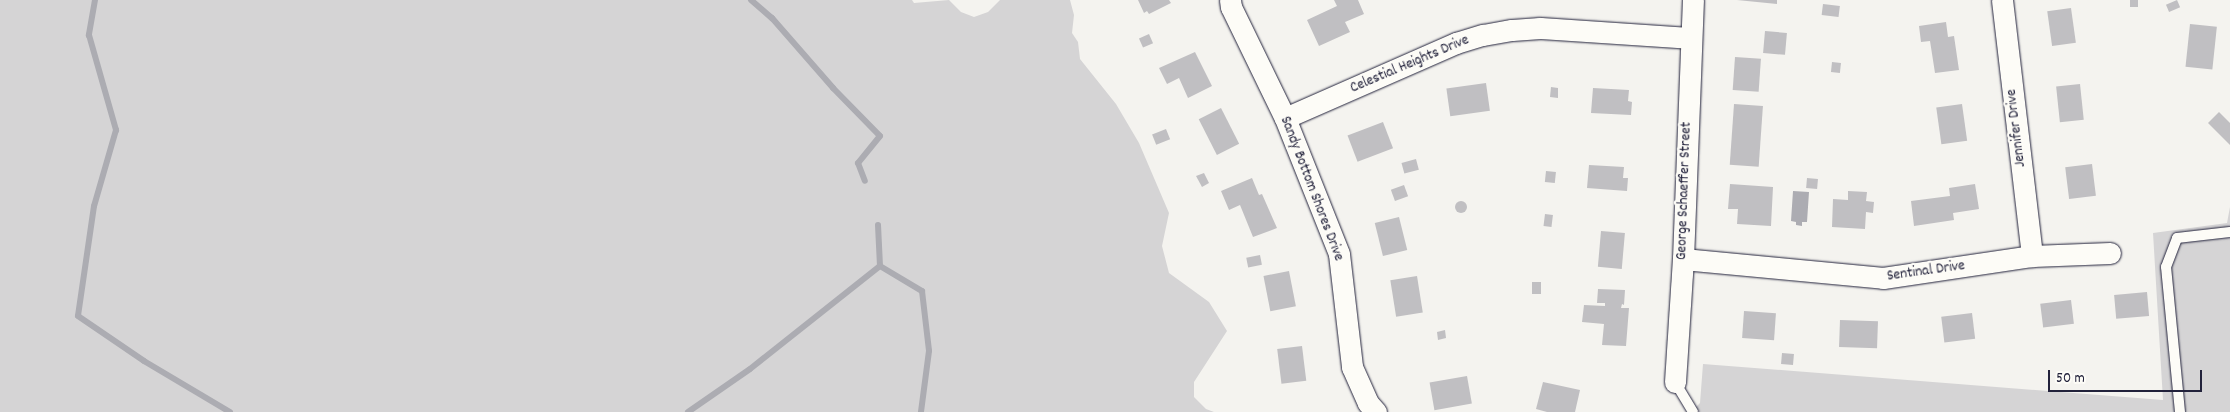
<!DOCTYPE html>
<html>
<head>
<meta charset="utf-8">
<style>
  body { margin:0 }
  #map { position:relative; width:2230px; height:412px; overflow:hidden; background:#f4f3ef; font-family:Dekko,sans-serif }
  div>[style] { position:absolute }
  .green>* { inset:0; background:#d5d4d5 }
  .water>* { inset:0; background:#acacb2 }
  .stream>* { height:6px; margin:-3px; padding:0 3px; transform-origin:3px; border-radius:3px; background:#acacb2 }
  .building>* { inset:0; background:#c0bfc2; transform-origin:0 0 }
  .round { border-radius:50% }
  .roads { filter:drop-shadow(0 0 1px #22223b) drop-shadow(0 0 1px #22223b) }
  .lane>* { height:10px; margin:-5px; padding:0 5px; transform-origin:5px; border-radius:5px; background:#fdfcf7 }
  .street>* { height:21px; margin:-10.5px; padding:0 10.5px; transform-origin:10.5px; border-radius:10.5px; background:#fdfcf7 }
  span { translate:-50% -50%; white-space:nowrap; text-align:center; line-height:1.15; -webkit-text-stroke:4.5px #fdfcf7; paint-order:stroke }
  .street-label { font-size:15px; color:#22223b }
  .scale { position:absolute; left:2048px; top:370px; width:154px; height:22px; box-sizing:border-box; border:2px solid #22223b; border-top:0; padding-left:6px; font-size:15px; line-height:18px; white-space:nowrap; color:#22223b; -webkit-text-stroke:4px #fdfcf7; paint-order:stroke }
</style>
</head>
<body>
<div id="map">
  <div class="green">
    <i style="clip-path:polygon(0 0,912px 0,914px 3px,949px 0,961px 12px,974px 17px,988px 12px,1000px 0,1070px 0,1074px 15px,1072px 33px,1078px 42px,1080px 59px,1116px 104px,1139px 143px,1169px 213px,1162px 246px,1169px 273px,1209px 302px,1227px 331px,1194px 382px,1194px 397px,1206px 409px,1214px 412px,0 412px)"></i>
    <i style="clip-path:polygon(2230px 207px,2230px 412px,1691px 412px,1700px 403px,1703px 364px,2163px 400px,2153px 233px,2227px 223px)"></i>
  </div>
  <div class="water">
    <i style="clip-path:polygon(1793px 191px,1809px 192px,1807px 222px,1802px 222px,1802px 226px,1796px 225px,1796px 222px,1791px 221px)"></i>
  </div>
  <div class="stream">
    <i style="left:95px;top:0;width:36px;rotate:100deg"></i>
    <i style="left:89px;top:35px;width:99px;rotate:74.1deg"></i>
    <i style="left:116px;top:130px;width:79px;rotate:106.1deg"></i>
    <i style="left:94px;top:206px;width:111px;rotate:98.3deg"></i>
    <i style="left:78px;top:316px;width:80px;rotate:34.3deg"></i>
    <i style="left:144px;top:361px;width:100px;rotate:30.7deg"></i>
    <i style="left:751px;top:0;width:28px;rotate:41deg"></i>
    <i style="left:772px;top:18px;width:93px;rotate:48.9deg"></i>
    <i style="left:833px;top:88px;width:67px;rotate:45.6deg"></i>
    <i style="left:880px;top:136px;width:35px;rotate:129deg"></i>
    <i style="left:858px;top:163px;width:19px;rotate:69deg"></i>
    <i style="left:878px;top:225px;width:41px;rotate:87.2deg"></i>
    <i style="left:880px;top:266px;width:49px;rotate:30.8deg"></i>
    <i style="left:922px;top:291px;width:60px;rotate:83.3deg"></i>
    <i style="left:929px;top:351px;width:62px;rotate:97.5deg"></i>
    <i style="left:688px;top:412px;width:75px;rotate:-34.7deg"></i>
    <i style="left:750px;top:369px;width:166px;rotate:-38.4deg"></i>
  </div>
  <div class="building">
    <i style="clip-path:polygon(1138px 0,1169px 0,1171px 3px,1149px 14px,1147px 11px,1144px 13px)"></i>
    <i style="clip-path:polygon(1334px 0,1358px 0,1364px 14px,1345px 22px,1350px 32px,1319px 46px,1307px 20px,1337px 6px)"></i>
    <i style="clip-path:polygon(1737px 0,1777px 0,1777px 4px)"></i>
    <i style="left:2130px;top:0;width:8px;height:7px"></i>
    <i style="left:2177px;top:0;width:8px;height:12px;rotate:67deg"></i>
    <i style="left:1823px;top:4px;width:17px;height:11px;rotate:7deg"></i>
    <i style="left:2071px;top:8px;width:35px;height:24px;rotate:82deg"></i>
    <i style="clip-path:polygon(1946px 22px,1948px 37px,1954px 36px,1959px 70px,1935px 73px,1930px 41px,1921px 42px,1919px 26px)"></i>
    <i style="left:2190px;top:24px;width:27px;height:43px;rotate:6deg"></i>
    <i style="left:1765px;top:31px;width:22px;height:22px;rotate:5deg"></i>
    <i style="left:1149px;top:34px;width:10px;height:11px;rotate:66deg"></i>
    <i style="clip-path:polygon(1195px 52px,1212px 86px,1188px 98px,1179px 78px,1167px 84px,1159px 68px)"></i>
    <i style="left:1735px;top:57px;width:26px;height:33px;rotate:4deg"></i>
    <i style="left:1832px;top:62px;width:9px;height:10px;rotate:6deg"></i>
    <i style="left:1486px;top:83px;width:28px;height:40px;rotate:82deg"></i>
    <i style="left:2080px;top:84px;width:36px;height:24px;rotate:84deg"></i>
    <i style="clip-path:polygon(1551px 87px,1558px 88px,1558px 98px,1550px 97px)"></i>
    <i style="clip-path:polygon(1593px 88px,1629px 90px,1628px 101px,1632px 102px,1631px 115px,1591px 113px)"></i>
    <i style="left:1734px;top:104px;width:29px;height:61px;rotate:4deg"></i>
    <i style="left:1962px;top:104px;width:37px;height:26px;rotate:82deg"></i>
    <i style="left:1221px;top:108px;width:40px;height:25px;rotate:63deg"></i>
    <i style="clip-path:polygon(2219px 112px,2230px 123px,2230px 145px,2208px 123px)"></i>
    <i style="left:1383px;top:122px;width:28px;height:38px;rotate:69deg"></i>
    <i style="left:1166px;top:129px;width:11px;height:15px;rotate:68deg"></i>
    <i style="left:1416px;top:159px;width:11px;height:15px;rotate:75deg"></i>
    <i style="left:2092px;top:164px;width:32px;height:27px;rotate:83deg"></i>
    <i style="clip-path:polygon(1589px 165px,1624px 167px,1623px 178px,1628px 178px,1627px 191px,1587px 188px)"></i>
    <i style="left:1546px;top:171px;width:10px;height:11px;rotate:6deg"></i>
    <i style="clip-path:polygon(1204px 173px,1209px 183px,1202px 187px,1196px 176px)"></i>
    <i style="clip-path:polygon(1252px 178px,1259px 195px,1262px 194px,1277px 228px,1253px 237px,1240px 205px,1229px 210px,1221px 191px)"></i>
    <i style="left:1807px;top:178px;width:11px;height:10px;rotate:5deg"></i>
    <i style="clip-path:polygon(1730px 184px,1773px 187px,1771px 226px,1737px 224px,1738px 209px,1728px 209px)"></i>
    <i style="clip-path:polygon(1975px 184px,1979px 209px,1953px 213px,1954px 220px,1914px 226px,1911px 201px,1950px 196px,1949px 188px)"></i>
    <i style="left:1404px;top:185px;width:12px;height:14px;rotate:70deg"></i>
    <i style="clip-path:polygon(1848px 191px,1867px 192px,1866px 201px,1874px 202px,1873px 213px,1866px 212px,1865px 229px,1832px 227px,1833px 199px,1848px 200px)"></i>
    <i class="round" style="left:1455px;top:201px;width:12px;height:12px"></i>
    <i style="left:1545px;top:214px;width:8px;height:12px;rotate:7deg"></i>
    <i style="left:1399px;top:217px;width:34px;height:25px;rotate:76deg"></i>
    <i style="left:1601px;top:231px;width:24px;height:36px;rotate:5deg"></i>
    <i style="left:1260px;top:255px;width:10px;height:14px;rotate:79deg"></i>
    <i style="left:1289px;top:271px;width:36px;height:26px;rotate:79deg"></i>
    <i style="left:1417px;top:276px;width:37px;height:27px;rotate:81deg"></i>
    <i style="left:1532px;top:282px;width:9px;height:12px"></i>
    <i style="clip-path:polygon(1598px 289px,1625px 290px,1624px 305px,1622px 304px,1621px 308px,1629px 308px,1626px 346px,1602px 345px,1604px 324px,1582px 322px,1584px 305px,1605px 306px,1605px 303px,1597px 303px)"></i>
    <i style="left:2147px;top:292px;width:24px;height:33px;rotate:85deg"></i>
    <i style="left:2071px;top:300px;width:24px;height:31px;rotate:83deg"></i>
    <i style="left:1744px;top:311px;width:32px;height:27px;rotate:4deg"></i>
    <i style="left:1972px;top:313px;width:26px;height:31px;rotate:83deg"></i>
    <i style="left:1840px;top:320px;width:38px;height:27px;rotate:2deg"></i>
    <i style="clip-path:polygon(1445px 330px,1446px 338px,1438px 340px,1437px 332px)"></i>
    <i style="left:1302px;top:346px;width:35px;height:25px;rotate:83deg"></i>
    <i style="left:1782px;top:353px;width:12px;height:11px;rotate:5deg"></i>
    <i style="left:1467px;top:376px;width:28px;height:38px;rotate:80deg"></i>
    <i style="clip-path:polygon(1543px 382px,1580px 390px,1575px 412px,1547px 412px,1536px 409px)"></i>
  </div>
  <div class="roads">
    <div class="lane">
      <i style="left:1675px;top:382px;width:35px;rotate:59deg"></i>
      <i style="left:2180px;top:412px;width:146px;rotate:-95.5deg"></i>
      <i style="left:2166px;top:267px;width:31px;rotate:-69deg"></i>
      <i style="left:2177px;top:238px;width:53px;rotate:-6.5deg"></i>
    </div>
    <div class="street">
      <i style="left:1230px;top:0;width:7px;rotate:82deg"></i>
      <i style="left:1231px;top:7px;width:123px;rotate:64.1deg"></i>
      <i style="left:1285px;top:118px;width:146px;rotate:68.3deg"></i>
      <i style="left:1339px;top:254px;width:114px;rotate:83.4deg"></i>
      <i style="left:1352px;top:367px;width:39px;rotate:66deg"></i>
      <i style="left:1368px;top:403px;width:12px;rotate:48deg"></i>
      <i style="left:2002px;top:0;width:258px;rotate:83.3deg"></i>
      <i style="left:1285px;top:118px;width:187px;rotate:-23.7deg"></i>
      <i style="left:1456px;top:43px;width:28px;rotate:-17deg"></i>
      <i style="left:1483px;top:35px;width:29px;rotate:-10deg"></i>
      <i style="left:1512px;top:30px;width:28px;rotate:-4deg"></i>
      <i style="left:1540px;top:28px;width:150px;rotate:3.8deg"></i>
      <i style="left:1683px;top:259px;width:201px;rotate:5.4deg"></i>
      <i style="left:1883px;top:278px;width:151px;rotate:-8.4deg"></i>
      <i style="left:2032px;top:256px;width:78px;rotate:-2.2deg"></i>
      <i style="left:1675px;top:382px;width:123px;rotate:-86.3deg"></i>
      <i style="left:1683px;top:259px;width:259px;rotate:-87.8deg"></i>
    </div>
  </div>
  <div class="street-label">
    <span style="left:1410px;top:65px;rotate:-23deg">Celestial Heights Drive</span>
    <span style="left:2017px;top:128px;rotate:-97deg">Jennifer Drive</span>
    <span style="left:1311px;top:189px;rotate:69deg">Sandy Bottom Shores Drive</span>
    <span style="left:1685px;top:191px;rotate:-88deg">George Schaeffer Street</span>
    <span style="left:1926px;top:272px;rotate:-8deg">Sentinal Drive</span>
  </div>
  <div class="scale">50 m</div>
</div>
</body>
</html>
